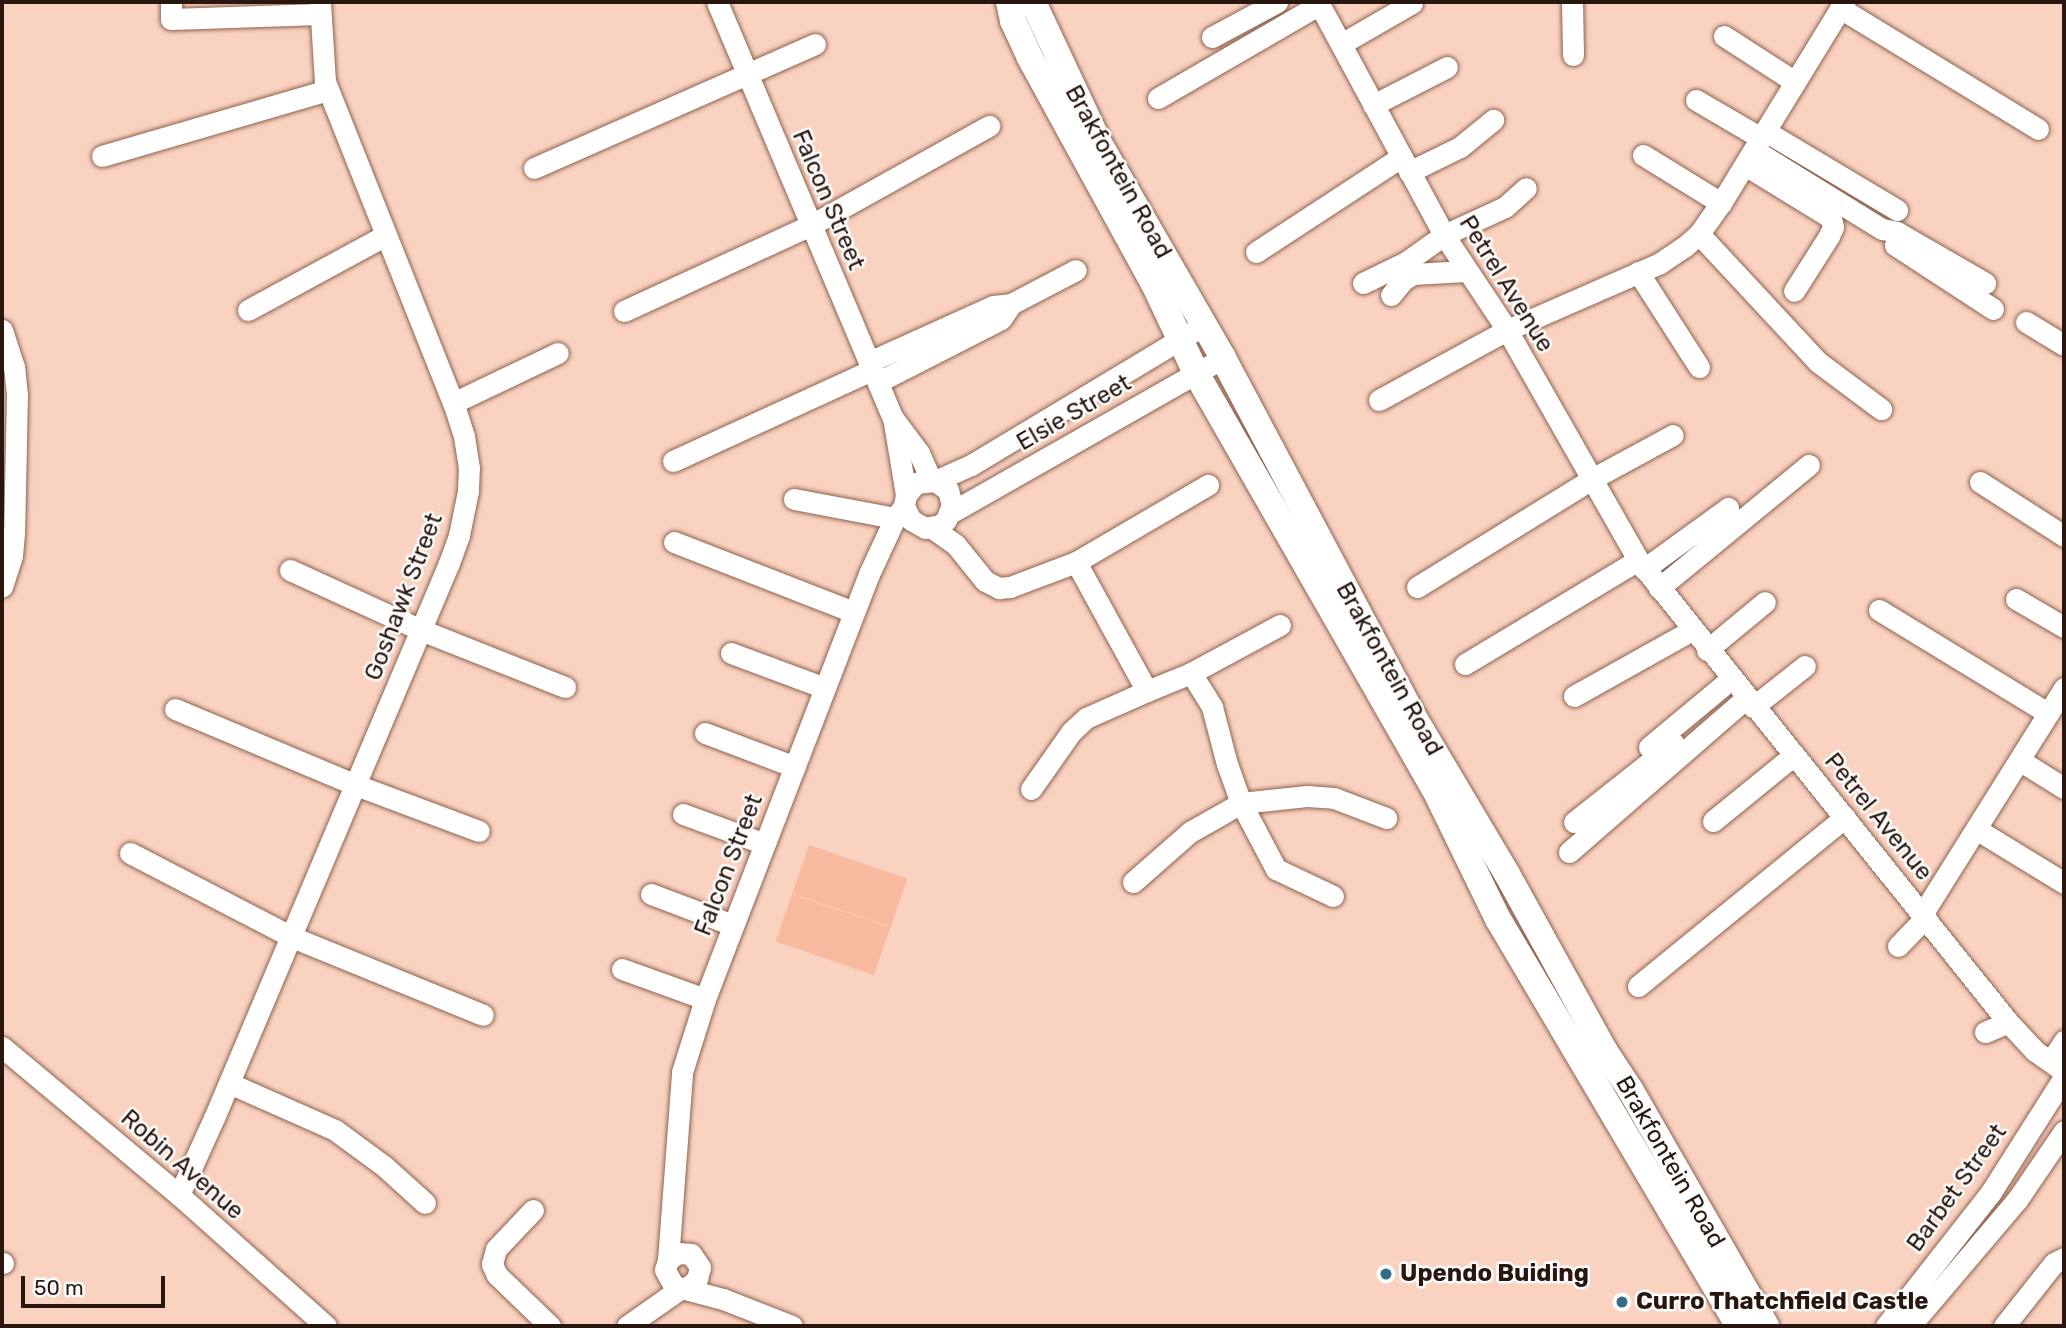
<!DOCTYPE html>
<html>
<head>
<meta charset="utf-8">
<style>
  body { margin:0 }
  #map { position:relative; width:2066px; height:1328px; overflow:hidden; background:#fad2c0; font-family:Rubik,sans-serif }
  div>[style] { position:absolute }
  .green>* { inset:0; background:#f7ba9e; transform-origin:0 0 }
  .roads { filter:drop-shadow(0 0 2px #8e634f) drop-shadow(0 0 2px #8e634f) }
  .minor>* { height:21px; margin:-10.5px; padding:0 10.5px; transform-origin:10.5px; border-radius:10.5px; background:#fff }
  .tertiary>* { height:26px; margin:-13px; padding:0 13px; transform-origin:13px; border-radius:13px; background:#fff }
  .dots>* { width:19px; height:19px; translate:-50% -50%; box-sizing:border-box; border:4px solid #fdfdfd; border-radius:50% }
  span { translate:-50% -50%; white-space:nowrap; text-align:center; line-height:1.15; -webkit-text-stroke:5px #fdfdfd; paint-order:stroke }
  .street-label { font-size:24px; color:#29170f }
  .poi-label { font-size:24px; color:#29170f; font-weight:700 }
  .left { translate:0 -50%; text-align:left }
  .frame { position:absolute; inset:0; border:4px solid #29170f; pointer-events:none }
  .scale { position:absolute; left:21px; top:1276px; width:144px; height:32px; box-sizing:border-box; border:4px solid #29170f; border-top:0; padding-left:9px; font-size:21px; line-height:24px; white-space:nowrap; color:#29170f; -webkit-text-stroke:5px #fdfdfd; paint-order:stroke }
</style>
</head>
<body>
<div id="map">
  <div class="green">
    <i style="left:809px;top:845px;width:104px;height:51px;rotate:19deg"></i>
    <i style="left:792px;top:894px;width:104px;height:50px;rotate:19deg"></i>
  </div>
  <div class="roads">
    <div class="minor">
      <i style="left:171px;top:2px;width:17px;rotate:90deg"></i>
      <i style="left:171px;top:19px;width:149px;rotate:-1.9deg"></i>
      <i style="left:717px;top:2px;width:452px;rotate:67.1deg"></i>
      <i style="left:893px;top:418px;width:44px;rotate:53.4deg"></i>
      <i style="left:919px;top:453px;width:30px;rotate:66deg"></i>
      <i style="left:1318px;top:2px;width:265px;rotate:61.6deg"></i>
      <i style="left:1444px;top:235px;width:114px;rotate:56.4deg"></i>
      <i style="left:1507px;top:330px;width:265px;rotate:60.3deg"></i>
      <i style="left:1638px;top:560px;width:592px;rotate:51.31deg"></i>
      <i style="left:2008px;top:1022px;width:40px;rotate:47deg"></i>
      <i style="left:2035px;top:1051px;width:35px;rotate:35deg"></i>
      <i style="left:1572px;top:2px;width:53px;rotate:88.9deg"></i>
      <i style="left:1840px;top:8px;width:232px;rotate:31.4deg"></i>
      <i style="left:1724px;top:36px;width:85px;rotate:32.9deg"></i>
      <i style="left:1212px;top:37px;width:74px;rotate:-28.3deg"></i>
      <i style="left:1341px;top:44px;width:82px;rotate:-30deg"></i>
      <i style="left:1158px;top:98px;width:187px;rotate:-30.1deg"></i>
      <i style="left:1696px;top:100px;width:75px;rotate:30.3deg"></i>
      <i style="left:1373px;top:105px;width:83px;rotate:-27.2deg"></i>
      <i style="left:1765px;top:131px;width:154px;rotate:30.9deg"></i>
      <i style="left:1754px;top:150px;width:150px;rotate:31.7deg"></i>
      <i style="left:1882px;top:229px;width:15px;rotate:11deg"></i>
      <i style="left:1897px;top:232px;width:102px;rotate:30.1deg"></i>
      <i style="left:1643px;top:155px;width:92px;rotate:31.6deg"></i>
      <i style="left:102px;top:156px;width:235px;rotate:-16.3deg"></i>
      <i style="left:1745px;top:165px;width:101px;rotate:31.6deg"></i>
      <i style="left:1831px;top:218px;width:9px;rotate:77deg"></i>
      <i style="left:1833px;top:227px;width:10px;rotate:114deg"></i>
      <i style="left:1829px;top:236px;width:65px;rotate:122.5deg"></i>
      <i style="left:534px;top:168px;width:307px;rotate:-23.8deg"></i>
      <i style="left:1409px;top:172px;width:57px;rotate:-26.1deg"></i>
      <i style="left:1460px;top:147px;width:43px;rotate:-39.3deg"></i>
      <i style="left:1699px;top:234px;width:175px;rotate:47.1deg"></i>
      <i style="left:1818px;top:362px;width:79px;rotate:36.7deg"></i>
      <i style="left:1895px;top:245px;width:117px;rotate:33.1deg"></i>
      <i style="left:1256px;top:252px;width:173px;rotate:-33.2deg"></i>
      <i style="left:1638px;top:272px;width:113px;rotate:57.3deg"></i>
      <i style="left:1363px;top:283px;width:48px;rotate:-26deg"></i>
      <i style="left:1406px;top:262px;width:47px;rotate:-35.4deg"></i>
      <i style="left:1444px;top:235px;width:67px;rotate:-24.7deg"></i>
      <i style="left:1505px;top:207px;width:28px;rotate:-42deg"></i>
      <i style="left:1391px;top:295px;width:19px;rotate:-51deg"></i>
      <i style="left:1403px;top:280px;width:12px;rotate:-31deg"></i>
      <i style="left:1413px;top:274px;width:53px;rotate:-3.2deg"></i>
      <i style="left:248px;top:310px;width:157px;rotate:-28.5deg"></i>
      <i style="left:624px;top:311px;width:206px;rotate:-24.7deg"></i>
      <i style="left:811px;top:225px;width:204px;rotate:-29.1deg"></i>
      <i style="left:2026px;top:322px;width:44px;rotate:31.2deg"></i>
      <i style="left:2px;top:330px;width:38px;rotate:72deg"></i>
      <i style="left:14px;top:366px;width:28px;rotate:84deg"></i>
      <i style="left:17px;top:394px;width:139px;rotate:91.2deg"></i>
      <i style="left:14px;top:533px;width:23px;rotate:95deg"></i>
      <i style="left:12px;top:556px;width:32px;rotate:108deg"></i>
      <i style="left:869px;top:362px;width:136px;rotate:-24.3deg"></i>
      <i style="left:993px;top:306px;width:18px;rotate:-6deg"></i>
      <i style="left:1011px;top:304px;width:73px;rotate:-27.6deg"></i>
      <i style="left:878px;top:382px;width:138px;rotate:-27.1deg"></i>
      <i style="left:1001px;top:319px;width:18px;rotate:-56deg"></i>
      <i style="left:1379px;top:400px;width:146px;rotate:-28.7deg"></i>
      <i style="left:1507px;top:330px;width:167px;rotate:-23.6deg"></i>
      <i style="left:1660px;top:263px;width:29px;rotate:-34deg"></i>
      <i style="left:1684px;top:247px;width:20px;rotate:-41deg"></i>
      <i style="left:1699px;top:234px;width:38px;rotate:-55deg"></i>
      <i style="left:1721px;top:203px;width:236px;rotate:-58.5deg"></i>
      <i style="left:453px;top:403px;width:116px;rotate:-25.5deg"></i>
      <i style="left:894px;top:423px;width:73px;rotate:80.5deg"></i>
      <i style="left:673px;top:461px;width:219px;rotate:-24.6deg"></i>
      <i style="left:935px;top:481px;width:16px;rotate:35deg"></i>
      <i style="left:948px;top:490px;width:16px;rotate:75deg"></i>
      <i style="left:952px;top:505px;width:16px;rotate:112deg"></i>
      <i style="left:946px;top:520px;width:8px;rotate:140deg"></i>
      <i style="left:940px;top:525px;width:15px;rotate:169deg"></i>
      <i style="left:925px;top:528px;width:16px;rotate:-150deg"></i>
      <i style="left:911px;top:520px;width:16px;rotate:-117deg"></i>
      <i style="left:904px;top:506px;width:11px;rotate:-80deg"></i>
      <i style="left:906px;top:495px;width:16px;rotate:-50deg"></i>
      <i style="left:916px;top:483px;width:19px;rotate:-6deg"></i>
      <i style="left:935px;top:481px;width:39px;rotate:-24deg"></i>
      <i style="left:971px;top:465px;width:260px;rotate:-31deg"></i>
      <i style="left:1980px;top:482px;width:100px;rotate:32.7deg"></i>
      <i style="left:794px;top:499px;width:103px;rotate:10.7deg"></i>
      <i style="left:950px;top:513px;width:314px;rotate:-29.6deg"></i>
      <i style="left:932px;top:528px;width:29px;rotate:35deg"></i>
      <i style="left:956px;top:545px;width:46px;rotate:51.1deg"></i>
      <i style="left:985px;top:581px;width:16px;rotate:27deg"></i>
      <i style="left:999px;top:588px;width:11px;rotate:-5deg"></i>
      <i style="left:1010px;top:587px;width:71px;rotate:-20.7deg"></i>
      <i style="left:1076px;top:562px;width:153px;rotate:-30.3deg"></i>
      <i style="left:674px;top:542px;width:193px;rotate:21.3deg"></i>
      <i style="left:1076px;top:562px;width:147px;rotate:61.2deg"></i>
      <i style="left:1147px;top:691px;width:48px;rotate:-22.2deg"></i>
      <i style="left:1191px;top:673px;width:101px;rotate:-28.3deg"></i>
      <i style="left:1644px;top:569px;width:104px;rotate:-36deg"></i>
      <i style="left:290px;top:570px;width:144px;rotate:24.6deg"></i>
      <i style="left:421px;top:630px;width:155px;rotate:21.6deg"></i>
      <i style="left:1417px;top:587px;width:203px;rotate:-31.7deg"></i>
      <i style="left:1590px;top:480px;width:94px;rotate:-28.5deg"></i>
      <i style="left:1659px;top:588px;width:194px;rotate:-39.4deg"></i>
      <i style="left:2016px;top:599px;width:56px;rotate:30.3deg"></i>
      <i style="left:1879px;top:610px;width:198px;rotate:31.4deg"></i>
      <i style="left:1707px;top:650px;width:75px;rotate:-39.6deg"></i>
      <i style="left:731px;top:653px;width:100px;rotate:20.4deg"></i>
      <i style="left:1465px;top:664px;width:202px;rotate:-31deg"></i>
      <i style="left:1191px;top:673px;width:40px;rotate:58deg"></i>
      <i style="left:1212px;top:707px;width:59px;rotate:75.3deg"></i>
      <i style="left:1227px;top:764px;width:41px;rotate:70.3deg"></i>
      <i style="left:1241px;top:803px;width:75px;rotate:62.1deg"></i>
      <i style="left:1276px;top:869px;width:63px;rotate:25.3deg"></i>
      <i style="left:1574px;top:696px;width:135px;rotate:-29.2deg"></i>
      <i style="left:1753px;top:707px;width:66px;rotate:-38.3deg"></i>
      <i style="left:175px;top:709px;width:196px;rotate:22.8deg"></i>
      <i style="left:356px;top:785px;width:131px;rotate:20.5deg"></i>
      <i style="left:705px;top:733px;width:96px;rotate:20.7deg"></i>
      <i style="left:1649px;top:747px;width:107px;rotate:-39.7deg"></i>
      <i style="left:2019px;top:760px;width:53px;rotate:31.9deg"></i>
      <i style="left:1031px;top:789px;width:70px;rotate:-54.9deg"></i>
      <i style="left:1071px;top:732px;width:21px;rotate:-43deg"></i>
      <i style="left:1086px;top:718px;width:67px;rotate:-23.9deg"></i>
      <i style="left:683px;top:814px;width:87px;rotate:20.1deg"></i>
      <i style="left:1713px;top:821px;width:104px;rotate:-39.2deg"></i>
      <i style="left:1574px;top:822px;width:127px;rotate:-38.3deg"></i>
      <i style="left:1976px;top:829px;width:103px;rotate:31.5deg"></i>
      <i style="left:1569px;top:852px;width:235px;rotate:-41deg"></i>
      <i style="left:130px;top:853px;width:182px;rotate:27.4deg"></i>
      <i style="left:292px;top:937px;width:206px;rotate:22.2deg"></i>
      <i style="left:1133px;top:882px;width:76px;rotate:-41.3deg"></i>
      <i style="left:1190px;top:832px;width:59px;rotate:-29.6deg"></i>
      <i style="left:1241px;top:803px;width:66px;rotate:-6.1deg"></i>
      <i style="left:1307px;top:796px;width:27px;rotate:4deg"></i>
      <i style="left:1334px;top:798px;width:56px;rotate:21deg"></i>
      <i style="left:651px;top:894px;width:88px;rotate:20.7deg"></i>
      <i style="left:1923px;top:913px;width:266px;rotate:-57.9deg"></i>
      <i style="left:1898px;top:946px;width:40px;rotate:-46deg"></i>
      <i style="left:622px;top:969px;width:88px;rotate:19.9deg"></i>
      <i style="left:1638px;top:986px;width:267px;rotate:-39.2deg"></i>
      <i style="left:1985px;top:1032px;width:25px;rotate:-23deg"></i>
      <i style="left:2px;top:1047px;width:231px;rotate:39.9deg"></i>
      <i style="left:179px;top:1195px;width:197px;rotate:41.7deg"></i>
      <i style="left:2051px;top:1061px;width:24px;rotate:-57deg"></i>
      <i style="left:229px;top:1083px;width:116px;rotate:23.9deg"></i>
      <i style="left:335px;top:1130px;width:61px;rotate:36.3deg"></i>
      <i style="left:384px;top:1166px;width:55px;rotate:42.1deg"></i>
      <i style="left:179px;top:1195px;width:85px;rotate:-65.6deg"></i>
      <i style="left:214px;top:1118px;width:603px;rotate:-67.05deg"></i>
      <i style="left:449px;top:563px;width:30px;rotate:-70deg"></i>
      <i style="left:459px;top:535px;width:45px;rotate:-78.4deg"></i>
      <i style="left:468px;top:491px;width:23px;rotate:-88deg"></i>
      <i style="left:469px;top:468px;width:32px;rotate:-99deg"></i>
      <i style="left:464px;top:436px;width:35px;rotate:-108deg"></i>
      <i style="left:453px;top:403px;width:346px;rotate:-111.7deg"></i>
      <i style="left:325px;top:82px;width:80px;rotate:-93.6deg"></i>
      <i style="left:533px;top:1210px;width:54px;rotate:133.5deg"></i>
      <i style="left:496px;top:1249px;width:16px;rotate:105deg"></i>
      <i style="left:492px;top:1264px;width:12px;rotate:66deg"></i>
      <i style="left:497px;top:1275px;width:74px;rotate:43.9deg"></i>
      <i style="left:668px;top:1260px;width:189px;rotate:-85.7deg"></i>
      <i style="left:682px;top:1072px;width:77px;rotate:-72.5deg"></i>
      <i style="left:705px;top:999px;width:456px;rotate:-68.9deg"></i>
      <i style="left:869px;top:574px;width:62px;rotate:-65.1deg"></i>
      <i style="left:895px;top:518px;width:15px;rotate:-53deg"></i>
      <i style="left:2px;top:1263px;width:1px"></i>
      <i style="left:688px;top:1287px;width:12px;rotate:-42deg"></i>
      <i style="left:697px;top:1279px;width:12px;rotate:-76deg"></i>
      <i style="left:700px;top:1267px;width:16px;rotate:-125deg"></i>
      <i style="left:691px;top:1254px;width:13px;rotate:-176deg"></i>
      <i style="left:678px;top:1253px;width:12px;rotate:145deg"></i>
      <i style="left:668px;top:1260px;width:10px;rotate:107deg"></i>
      <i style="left:665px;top:1270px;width:18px;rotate:61deg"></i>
      <i style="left:674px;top:1286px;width:51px;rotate:14.9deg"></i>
      <i style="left:723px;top:1299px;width:74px;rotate:21.4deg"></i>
      <i style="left:627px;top:1326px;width:66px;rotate:-35.1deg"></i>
      <i style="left:1886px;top:1326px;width:170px;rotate:-51.9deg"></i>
      <i style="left:1991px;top:1192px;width:136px;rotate:-57.6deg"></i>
      <i style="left:1910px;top:1326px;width:165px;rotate:-49.7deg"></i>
      <i style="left:2017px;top:1200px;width:83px;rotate:-55.7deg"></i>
      <i style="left:2004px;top:1326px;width:80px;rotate:-51.6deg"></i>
      <i style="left:2054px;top:1263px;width:11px;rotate:-27deg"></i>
    </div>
    <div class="tertiary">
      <i style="left:1009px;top:2px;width:19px;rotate:78deg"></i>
      <i style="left:1013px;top:21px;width:38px;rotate:65deg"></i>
      <i style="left:1029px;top:56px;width:260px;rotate:61.3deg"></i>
      <i style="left:1154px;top:284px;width:98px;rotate:64.7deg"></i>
      <i style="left:1196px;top:373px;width:478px;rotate:60.2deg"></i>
      <i style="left:1434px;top:788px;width:146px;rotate:64deg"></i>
      <i style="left:1498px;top:919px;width:473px;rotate:59.4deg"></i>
      <i style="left:1033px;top:2px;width:156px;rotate:64.9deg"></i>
      <i style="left:1099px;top:143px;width:248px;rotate:60deg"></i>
      <i style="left:1223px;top:358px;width:403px;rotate:62deg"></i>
      <i style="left:1412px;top:714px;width:186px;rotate:59.3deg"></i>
      <i style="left:1507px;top:874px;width:201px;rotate:61.1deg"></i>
      <i style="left:1604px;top:1050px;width:49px;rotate:56.6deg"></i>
      <i style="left:1631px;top:1091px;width:271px;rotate:60.1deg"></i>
    </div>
  </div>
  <div class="dots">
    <i style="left:1386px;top:1274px;background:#316e85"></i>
    <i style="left:1622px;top:1302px;background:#316e85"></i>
  </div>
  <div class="street-label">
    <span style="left:1118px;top:172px;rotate:61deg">Brakfontein Road</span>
    <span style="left:828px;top:200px;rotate:67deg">Falcon Street</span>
    <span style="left:1506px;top:284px;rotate:58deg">Petrel Avenue</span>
    <span style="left:1074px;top:413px;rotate:-30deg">Elsie Street</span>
    <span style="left:404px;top:597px;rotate:-69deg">Goshawk Street</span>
    <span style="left:1389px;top:669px;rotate:61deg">Brakfontein Road</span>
    <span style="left:1878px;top:817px;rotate:51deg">Petrel Avenue</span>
    <span style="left:729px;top:865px;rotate:-69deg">Falcon Street</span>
    <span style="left:1670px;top:1162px;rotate:60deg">Brakfontein Road</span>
    <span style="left:182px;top:1165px;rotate:41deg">Robin Avenue</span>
    <span style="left:1957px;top:1188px;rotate:-54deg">Barbet Street</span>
  </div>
  <div class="poi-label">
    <span class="left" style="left:1400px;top:1274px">Upendo Buiding</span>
    <span class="left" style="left:1636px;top:1302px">Curro Thatchfield Castle</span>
  </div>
  <div class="frame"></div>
  <div class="scale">50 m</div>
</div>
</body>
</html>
